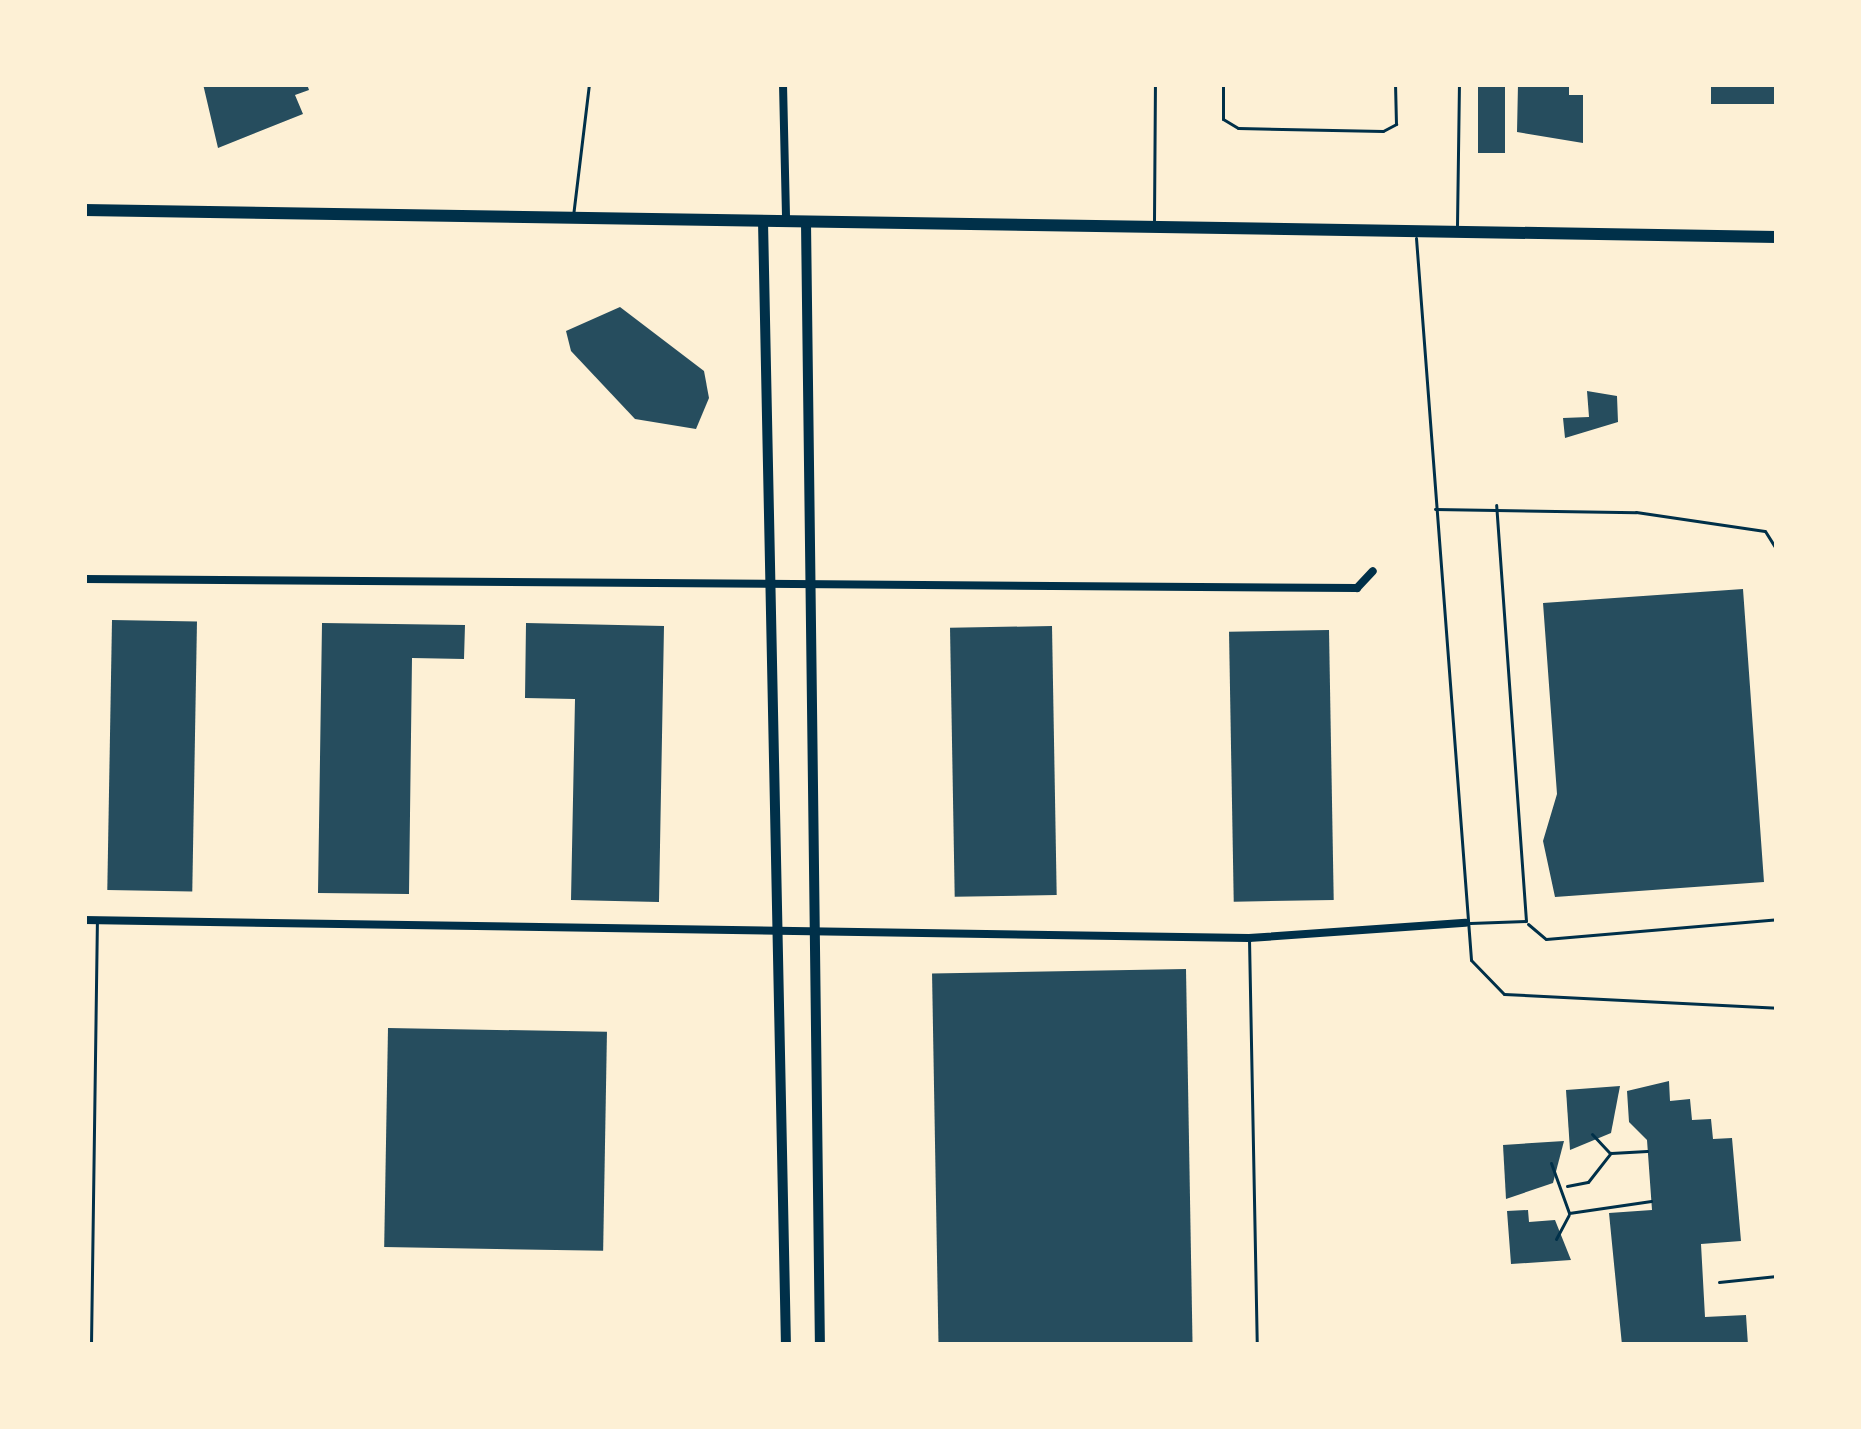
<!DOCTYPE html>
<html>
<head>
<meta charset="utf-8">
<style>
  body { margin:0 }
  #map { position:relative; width:1861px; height:1429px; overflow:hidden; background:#fdf0d5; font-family:Roboto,sans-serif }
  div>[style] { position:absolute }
  .building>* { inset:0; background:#264d5e; transform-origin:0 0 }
  .path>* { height:3px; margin:-1.5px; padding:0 1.5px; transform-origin:1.5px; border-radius:1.5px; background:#003049 }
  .service>* { height:3px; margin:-1.5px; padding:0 1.5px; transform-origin:1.5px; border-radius:1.5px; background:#003049 }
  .minor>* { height:8px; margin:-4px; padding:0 4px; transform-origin:4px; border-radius:4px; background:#003049 }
  .secondary>* { height:10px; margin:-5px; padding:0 5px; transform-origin:5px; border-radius:5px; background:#003049 }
  .primary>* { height:12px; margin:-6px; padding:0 6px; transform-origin:6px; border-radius:6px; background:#003049 }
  span { translate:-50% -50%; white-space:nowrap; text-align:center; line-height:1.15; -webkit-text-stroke:12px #fdf0d5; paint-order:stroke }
  .frame { position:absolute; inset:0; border:87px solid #fdf0d5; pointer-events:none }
</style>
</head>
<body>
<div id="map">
  <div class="building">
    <i style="clip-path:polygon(203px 84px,307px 84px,309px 90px,295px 95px,303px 114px,218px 148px)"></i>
    <i style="left:1478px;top:84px;width:27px;height:69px"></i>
    <i style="clip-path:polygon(1518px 84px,1569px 84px,1569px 95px,1583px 95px,1583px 143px,1517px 132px)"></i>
    <i style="left:1711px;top:84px;width:66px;height:20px"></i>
    <i style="clip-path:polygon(620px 307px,704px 371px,709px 398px,696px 429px,635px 419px,571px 351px,566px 331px)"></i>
    <i style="clip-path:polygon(1587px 391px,1617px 396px,1618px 422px,1565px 438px,1563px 418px,1589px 417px)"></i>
    <i style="clip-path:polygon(1743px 589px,1764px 882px,1555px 897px,1543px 841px,1557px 794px,1543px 603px)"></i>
    <i style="left:112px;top:620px;width:85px;height:270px;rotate:1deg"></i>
    <i style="clip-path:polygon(322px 623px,465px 625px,464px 659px,412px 658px,409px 894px,318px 893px)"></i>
    <i style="clip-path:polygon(526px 623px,664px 626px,659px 902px,571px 900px,575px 699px,525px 698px)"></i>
    <i style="left:1052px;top:626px;width:269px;height:102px;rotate:89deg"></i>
    <i style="left:1329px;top:630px;width:270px;height:100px;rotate:89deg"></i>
    <i style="left:1186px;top:969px;width:376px;height:254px;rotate:89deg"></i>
    <i style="left:388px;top:1028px;width:219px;height:219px;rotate:1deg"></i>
    <i style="clip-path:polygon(1669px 1081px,1670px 1101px,1690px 1099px,1692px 1120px,1711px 1119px,1713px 1139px,1732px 1138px,1741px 1241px,1701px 1244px,1705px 1317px,1746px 1315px,1748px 1345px,1622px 1345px,1609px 1213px,1652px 1210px,1647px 1140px,1629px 1122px,1627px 1091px)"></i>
    <i style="clip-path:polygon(1620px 1086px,1611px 1133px,1570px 1150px,1566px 1090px)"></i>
    <i style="clip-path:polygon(1564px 1141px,1553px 1183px,1506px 1199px,1503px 1145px)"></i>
    <i style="clip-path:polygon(1528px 1210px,1529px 1222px,1555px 1220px,1571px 1260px,1511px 1264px,1507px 1211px)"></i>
  </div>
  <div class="path">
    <i style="left:1592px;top:1134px;width:25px;rotate:47deg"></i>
    <i style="left:1551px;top:1163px;width:53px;rotate:70.2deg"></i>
    <i style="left:1569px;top:1213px;width:83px;rotate:-8.3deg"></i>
    <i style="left:1567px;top:1186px;width:21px;rotate:-11deg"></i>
    <i style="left:1588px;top:1182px;width:37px;rotate:-52deg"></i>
    <i style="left:1611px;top:1153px;width:36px;rotate:-3deg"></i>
    <i style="left:1556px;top:1239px;width:27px;rotate:-62deg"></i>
  </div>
  <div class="service">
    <i style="left:1223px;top:84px;width:35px;rotate:90deg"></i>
    <i style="left:1223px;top:119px;width:17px;rotate:31deg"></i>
    <i style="left:1238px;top:128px;width:145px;rotate:1.2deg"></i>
    <i style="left:1383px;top:131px;width:15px;rotate:-28deg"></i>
    <i style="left:1396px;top:124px;width:40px;rotate:-91.4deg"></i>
    <i style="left:573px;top:216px;width:133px;rotate:-83.1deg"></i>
    <i style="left:1154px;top:220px;width:136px;rotate:-89.6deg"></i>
    <i style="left:1457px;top:225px;width:141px;rotate:-89.2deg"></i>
    <i style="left:1416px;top:238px;width:724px;rotate:85.64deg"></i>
    <i style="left:1471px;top:960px;width:47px;rotate:45.9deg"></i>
    <i style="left:1504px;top:994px;width:273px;rotate:2.9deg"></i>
    <i style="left:1435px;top:509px;width:201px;rotate:0.9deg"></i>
    <i style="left:1636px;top:512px;width:130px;rotate:8.4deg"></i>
    <i style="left:1765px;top:531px;width:22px;rotate:58deg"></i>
    <i style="left:1470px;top:923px;width:56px;rotate:-2deg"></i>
    <i style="left:1526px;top:921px;width:417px;rotate:-94.1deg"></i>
    <i style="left:1528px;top:924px;width:23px;rotate:40deg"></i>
    <i style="left:1546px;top:939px;width:232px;rotate:-4.9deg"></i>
    <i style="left:1249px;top:939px;width:406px;rotate:88.9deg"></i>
    <i style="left:1719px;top:1282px;width:58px;rotate:-5.9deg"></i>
    <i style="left:91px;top:1345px;width:424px;rotate:-89.2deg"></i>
  </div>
  <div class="minor">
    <i style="left:783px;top:84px;width:136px;rotate:88.7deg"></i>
    <i style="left:84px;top:579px;width:1273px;rotate:0.41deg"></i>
    <i style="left:1357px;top:588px;width:23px;rotate:-47deg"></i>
    <i style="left:84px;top:920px;width:1165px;rotate:0.89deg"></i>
    <i style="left:1249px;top:938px;width:217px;rotate:-4deg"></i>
  </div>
  <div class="secondary">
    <i style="left:763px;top:221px;width:1124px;rotate:88.83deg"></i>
    <i style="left:806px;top:222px;width:1123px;rotate:89.29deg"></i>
  </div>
  <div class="primary">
    <i style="left:84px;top:210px;width:1693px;rotate:0.91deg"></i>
  </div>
  <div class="frame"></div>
</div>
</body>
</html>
